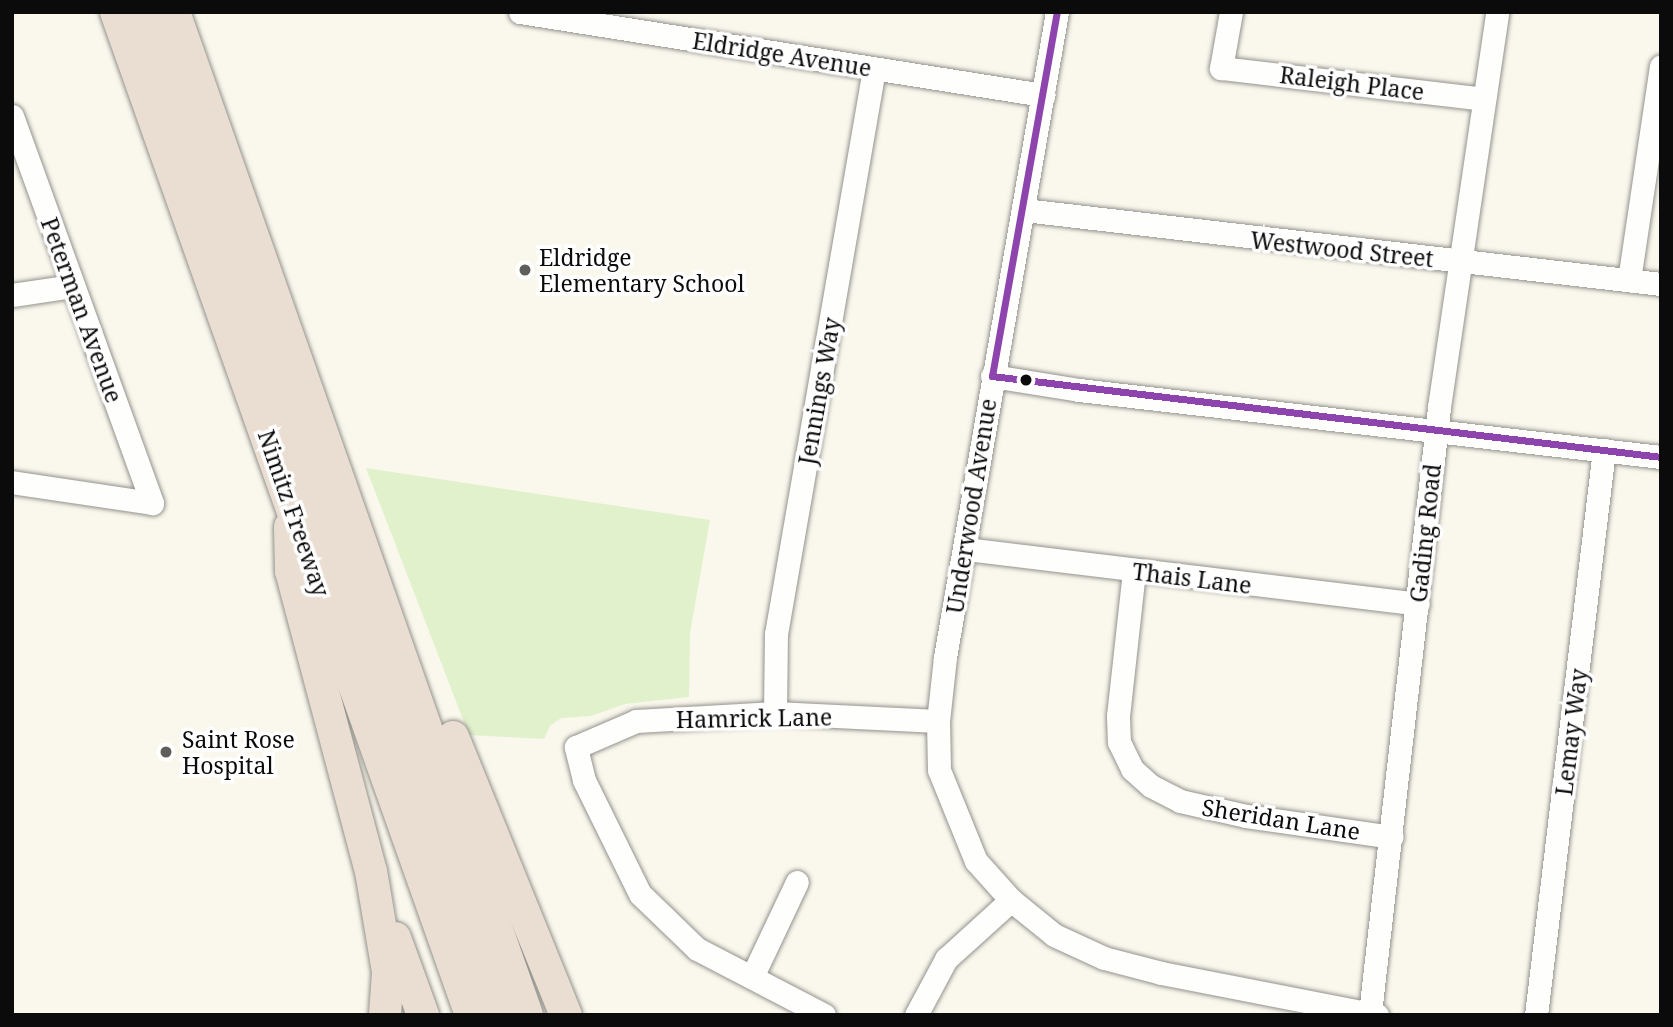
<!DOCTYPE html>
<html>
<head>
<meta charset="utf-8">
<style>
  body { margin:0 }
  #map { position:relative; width:1673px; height:1027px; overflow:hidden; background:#faf8ed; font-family:"Noto Serif",serif }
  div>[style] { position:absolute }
  .green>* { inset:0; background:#e1f1cb }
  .roads { filter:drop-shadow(0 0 2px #93928d) drop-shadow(0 0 2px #93928d) }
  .minor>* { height:23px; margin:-11.5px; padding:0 11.5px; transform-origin:11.5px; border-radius:11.5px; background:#fefefc }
  .highway>* { height:32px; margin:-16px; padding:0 16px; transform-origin:16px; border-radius:16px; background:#eaded2 }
  .bus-1>* { height:7px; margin:-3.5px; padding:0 3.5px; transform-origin:3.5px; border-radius:3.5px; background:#8e44ad }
  .dots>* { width:19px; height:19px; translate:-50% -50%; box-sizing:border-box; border:4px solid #fff; border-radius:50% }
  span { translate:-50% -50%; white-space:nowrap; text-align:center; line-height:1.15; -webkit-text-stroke:7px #fff; paint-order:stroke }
  .street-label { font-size:23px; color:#0b0b0b }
  .poi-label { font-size:23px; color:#0b0b0b }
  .left { translate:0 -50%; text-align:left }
  .frame { position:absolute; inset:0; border:14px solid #0b0b0b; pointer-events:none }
</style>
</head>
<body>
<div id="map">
  <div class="green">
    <i style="clip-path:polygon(366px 468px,710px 520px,690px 633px,689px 697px,625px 704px,591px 716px,561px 718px,550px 726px,544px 739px,469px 735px)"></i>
  </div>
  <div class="roads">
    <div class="minor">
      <i style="left:520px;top:12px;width:530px;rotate:9.02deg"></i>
      <i style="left:1057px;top:12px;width:655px;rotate:99.85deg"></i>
      <i style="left:945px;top:657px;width:64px;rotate:96.2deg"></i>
      <i style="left:938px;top:721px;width:49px;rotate:88.8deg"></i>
      <i style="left:939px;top:770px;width:98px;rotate:67.9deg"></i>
      <i style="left:976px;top:861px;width:52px;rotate:48.1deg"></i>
      <i style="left:1011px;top:900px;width:55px;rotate:39.1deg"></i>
      <i style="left:1054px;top:935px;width:55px;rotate:24.7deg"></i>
      <i style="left:1104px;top:958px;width:59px;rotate:14.7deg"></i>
      <i style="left:1161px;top:973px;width:220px;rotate:11deg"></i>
      <i style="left:1231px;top:12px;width:57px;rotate:100.1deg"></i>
      <i style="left:1221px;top:68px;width:265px;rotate:6.7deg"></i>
      <i style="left:12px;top:116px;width:412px;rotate:70.1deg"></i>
      <i style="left:152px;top:503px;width:142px;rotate:-171.5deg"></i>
      <i style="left:1024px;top:210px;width:641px;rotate:6.63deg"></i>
      <i style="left:1629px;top:280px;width:216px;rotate:-81.5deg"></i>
      <i style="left:12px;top:295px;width:62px;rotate:-8.4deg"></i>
      <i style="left:992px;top:376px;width:88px;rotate:9.1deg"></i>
      <i style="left:1079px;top:390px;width:586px;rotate:6.57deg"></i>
      <i style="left:966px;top:549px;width:455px;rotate:6.9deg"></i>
      <i style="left:1134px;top:571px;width:146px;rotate:96.3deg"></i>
      <i style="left:1118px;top:716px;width:26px;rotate:88deg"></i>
      <i style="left:1119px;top:742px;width:30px;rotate:64deg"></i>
      <i style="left:1132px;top:769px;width:25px;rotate:42deg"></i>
      <i style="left:1151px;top:786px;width:33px;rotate:27deg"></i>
      <i style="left:1180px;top:801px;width:68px;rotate:12.8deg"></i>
      <i style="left:1246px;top:816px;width:147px;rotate:8.2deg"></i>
      <i style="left:775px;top:713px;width:79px;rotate:-89.3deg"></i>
      <i style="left:776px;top:634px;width:573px;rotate:-80.16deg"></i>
      <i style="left:752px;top:977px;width:105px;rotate:-64.7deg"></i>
      <i style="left:1370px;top:1013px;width:610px;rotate:-83.5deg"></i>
      <i style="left:1439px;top:407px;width:399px;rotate:-81.6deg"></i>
      <i style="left:824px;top:1015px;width:143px;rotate:-152.5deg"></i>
      <i style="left:697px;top:949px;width:79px;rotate:-136deg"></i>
      <i style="left:640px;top:894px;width:127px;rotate:-116.2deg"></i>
      <i style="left:584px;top:780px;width:34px;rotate:-104deg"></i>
      <i style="left:576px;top:747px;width:65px;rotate:-23.4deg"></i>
      <i style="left:636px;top:721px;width:139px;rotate:-3.3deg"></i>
      <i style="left:775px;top:713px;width:163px;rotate:2.8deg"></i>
      <i style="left:916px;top:1015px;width:64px;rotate:-61.8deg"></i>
      <i style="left:946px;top:959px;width:88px;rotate:-42.2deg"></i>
      <i style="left:1536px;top:1015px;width:569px;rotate:-83.14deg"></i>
    </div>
    <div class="highway">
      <i style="left:116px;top:12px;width:1064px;rotate:70.51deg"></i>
      <i style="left:146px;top:12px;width:1064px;rotate:70.46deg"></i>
      <i style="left:174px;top:12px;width:1063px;rotate:70.61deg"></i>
      <i style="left:290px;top:527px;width:44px;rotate:88.7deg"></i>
      <i style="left:291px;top:571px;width:310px;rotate:75.1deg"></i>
      <i style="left:371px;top:871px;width:102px;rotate:80.4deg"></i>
      <i style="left:388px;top:972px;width:43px;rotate:94deg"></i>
      <i style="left:453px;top:737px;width:300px;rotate:67.9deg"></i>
      <i style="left:395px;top:938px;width:82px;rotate:70deg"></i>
    </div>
  </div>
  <div class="bus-1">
    <i style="left:992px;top:376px;width:674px;rotate:6.9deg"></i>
    <i style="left:992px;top:376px;width:370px;rotate:-79.9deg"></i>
  </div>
  <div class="dots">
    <i style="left:525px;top:270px;background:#5f5e5a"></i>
    <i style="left:1026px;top:380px;background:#0b0b0b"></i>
    <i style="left:166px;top:752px;background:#5f5e5a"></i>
  </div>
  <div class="street-label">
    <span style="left:782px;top:54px;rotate:9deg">Eldridge Avenue</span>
    <span style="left:1352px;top:83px;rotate:7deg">Raleigh Place</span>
    <span style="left:1342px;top:249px;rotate:6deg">Westwood Street</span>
    <span style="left:82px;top:310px;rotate:70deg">Peterman Avenue</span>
    <span style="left:819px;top:391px;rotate:-80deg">Jennings Way</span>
    <span style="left:971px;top:506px;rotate:-81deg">Underwood Avenue</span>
    <span style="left:294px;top:513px;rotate:71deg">Nimitz Freeway</span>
    <span style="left:1425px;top:533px;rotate:-84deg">Gading Road</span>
    <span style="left:1192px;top:578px;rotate:7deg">Thais Lane</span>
    <span style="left:754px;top:718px;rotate:-1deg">Hamrick Lane</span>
    <span style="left:1571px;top:732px;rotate:-83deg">Lemay Way</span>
    <span style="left:1281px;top:819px;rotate:9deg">Sheridan Lane</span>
  </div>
  <div class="poi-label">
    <span class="left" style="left:539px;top:270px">Eldridge<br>Elementary School</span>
    <span class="left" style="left:182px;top:752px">Saint Rose<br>Hospital</span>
  </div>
  <div class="frame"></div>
</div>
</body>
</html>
